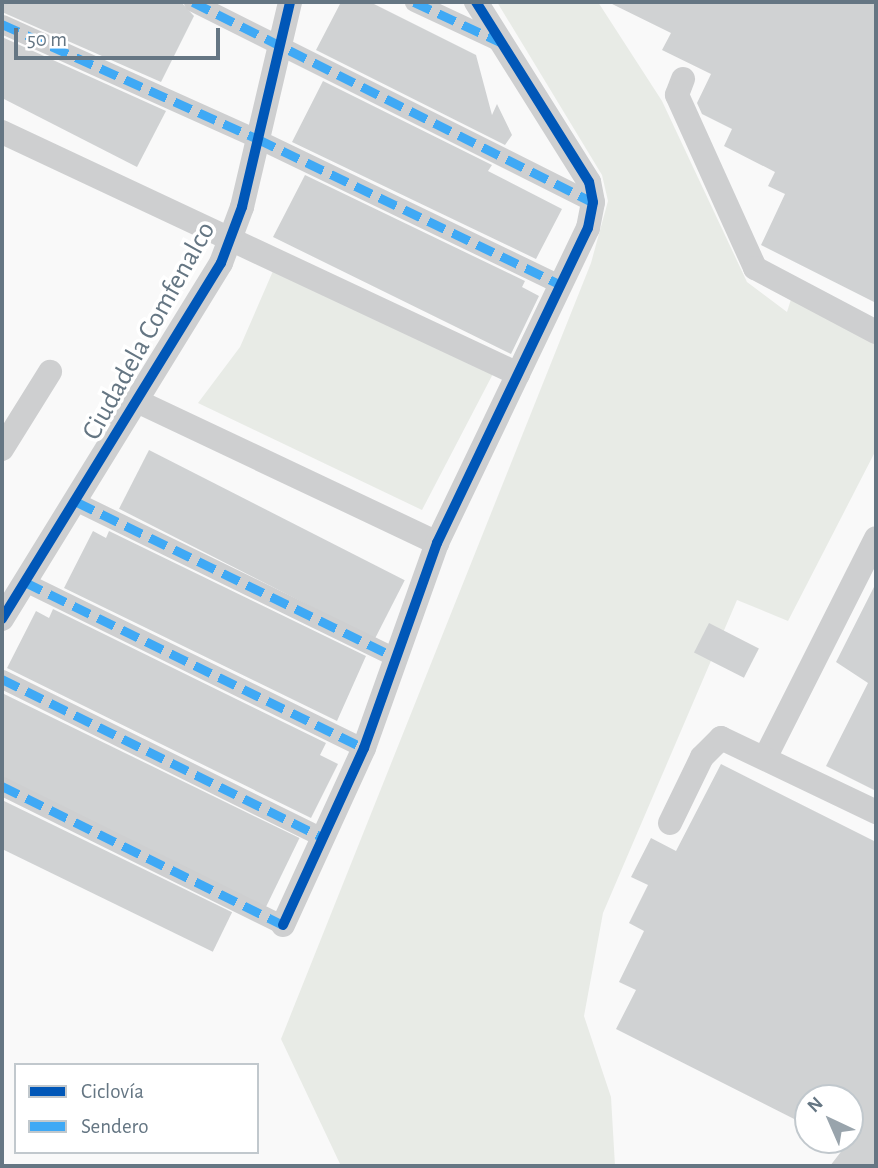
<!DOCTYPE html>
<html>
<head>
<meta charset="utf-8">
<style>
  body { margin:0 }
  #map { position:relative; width:878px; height:1168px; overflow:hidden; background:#f9f9f9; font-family:"Alegreya Sans",sans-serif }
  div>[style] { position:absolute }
  .green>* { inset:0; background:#e8ebe6 }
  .building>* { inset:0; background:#d0d2d3; transform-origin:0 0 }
  .pedestrian>* { height:19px; margin:-9.5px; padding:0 9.5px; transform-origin:9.5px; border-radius:9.5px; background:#cecfd0 }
  .minor>* { height:24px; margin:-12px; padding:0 12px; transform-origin:12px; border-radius:12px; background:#cecfd0 }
  .quiet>* { height:9px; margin-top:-4.5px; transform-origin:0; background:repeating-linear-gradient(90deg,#3fa9f5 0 18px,transparent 0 27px) }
  .cycleway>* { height:10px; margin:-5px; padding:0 5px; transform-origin:5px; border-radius:5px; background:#0057b8 }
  span { translate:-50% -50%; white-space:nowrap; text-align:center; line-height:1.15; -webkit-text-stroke:7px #fff; paint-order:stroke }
  .street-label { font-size:28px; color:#657683 }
  .frame { position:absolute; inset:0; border:4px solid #657683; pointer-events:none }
  .legend { position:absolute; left:14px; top:1063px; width:245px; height:91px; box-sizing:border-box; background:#fff; border:2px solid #c1c8cd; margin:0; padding:9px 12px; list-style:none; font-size:21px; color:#657683 }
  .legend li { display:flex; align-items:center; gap:14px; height:35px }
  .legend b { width:35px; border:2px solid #c1c8cd }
  .north { position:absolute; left:794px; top:1084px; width:70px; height:70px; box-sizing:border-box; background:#fff; border:2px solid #c1c8cd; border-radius:50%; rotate:316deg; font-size:19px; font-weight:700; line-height:28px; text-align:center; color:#657683 }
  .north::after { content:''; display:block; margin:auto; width:24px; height:32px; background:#99a4ac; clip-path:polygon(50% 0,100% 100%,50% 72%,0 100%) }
  .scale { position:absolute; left:14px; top:28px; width:206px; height:32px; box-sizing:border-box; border:4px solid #657683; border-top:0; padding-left:9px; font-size:21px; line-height:24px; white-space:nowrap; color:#657683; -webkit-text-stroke:5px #fff; paint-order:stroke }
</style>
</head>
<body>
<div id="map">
  <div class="green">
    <i style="clip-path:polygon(497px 2px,598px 2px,662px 101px,747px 282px,787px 312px,792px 296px,876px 340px,876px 450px,788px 621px,737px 600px,603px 913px,584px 1016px,611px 1097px,615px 1166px,341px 1166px,281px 1039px,591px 263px,608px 201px,602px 175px)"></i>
    <i style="clip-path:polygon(273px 271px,495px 370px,422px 510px,198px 403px,240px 347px)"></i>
  </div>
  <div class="building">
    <i style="clip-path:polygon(2px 2px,181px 2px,194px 16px,161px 82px,2px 12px)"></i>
    <i style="clip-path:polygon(341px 2px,370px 2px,476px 55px,492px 115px,497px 104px,512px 135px,505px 145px,316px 50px)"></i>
    <i style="clip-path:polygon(608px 2px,876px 2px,876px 303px,761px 245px,785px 194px,768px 186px,775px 172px,724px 146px,732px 129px,702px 114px,697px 103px,711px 74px,662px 50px,671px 33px)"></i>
    <i style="clip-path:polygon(2px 37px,166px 111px,137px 167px,2px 98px)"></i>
    <i style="clip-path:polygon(323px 81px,492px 165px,488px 171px,562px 209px,536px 259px,292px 142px)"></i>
    <i style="clip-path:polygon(305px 175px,525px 281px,522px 287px,539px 296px,511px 354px,273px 237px)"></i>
    <i style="left:149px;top:450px;width:287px;height:66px;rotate:27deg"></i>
    <i style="clip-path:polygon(93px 531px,106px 538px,109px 531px,366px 656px,337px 721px,64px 588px)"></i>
    <i style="clip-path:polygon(876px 583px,876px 791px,826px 766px,868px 683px,836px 662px)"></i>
    <i style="clip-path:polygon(53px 609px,326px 743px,320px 755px,338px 764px,311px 818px,7px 668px,36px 611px,49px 618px)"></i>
    <i style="left:709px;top:623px;width:56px;height:33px;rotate:27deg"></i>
    <i style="left:2px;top:693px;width:331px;height:81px;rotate:26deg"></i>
    <i style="clip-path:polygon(721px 764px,876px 842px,876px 1166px,830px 1166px,850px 1140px,850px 1098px,808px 1098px,808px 1126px,616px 1029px,636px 990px,619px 982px,644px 931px,629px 923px,648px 885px,631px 877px,651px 838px,676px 851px)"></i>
    <i style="left:2px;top:800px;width:256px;height:44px;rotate:26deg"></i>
  </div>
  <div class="pedestrian">
    <i style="left:193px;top:2px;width:447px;rotate:26.6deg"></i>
    <i style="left:414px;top:2px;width:97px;rotate:25deg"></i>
    <i style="left:2px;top:24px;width:281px;rotate:24.2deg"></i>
    <i style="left:258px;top:139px;width:336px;rotate:25.7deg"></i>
    <i style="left:77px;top:502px;width:354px;rotate:26deg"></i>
    <i style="left:25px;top:582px;width:377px;rotate:26.1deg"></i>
    <i style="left:2px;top:679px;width:359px;rotate:26.3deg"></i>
    <i style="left:2px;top:786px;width:313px;rotate:26.3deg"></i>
  </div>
  <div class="minor">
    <i style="left:683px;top:79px;width:17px;rotate:111deg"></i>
    <i style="left:677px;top:95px;width:190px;rotate:65.7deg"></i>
    <i style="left:755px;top:268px;width:137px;rotate:27.9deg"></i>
    <i style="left:2px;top:132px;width:570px;rotate:25.13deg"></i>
    <i style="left:139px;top:402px;width:330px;rotate:25.3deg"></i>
    <i style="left:2px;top:449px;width:91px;rotate:-58.1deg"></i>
    <i style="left:2px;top:619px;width:418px;rotate:-58.4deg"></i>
    <i style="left:221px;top:263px;width:60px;rotate:-69.4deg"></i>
    <i style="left:242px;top:207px;width:211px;rotate:-76.8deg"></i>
    <i style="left:766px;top:756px;width:244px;rotate:-63.2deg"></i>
    <i style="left:670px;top:823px;width:73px;rotate:-64.1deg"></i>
    <i style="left:702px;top:757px;width:27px;rotate:-45deg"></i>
    <i style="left:721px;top:738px;width:172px;rotate:25.5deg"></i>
    <i style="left:283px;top:925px;width:195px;rotate:-65.4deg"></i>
    <i style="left:364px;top:748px;width:218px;rotate:-70.4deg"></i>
    <i style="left:437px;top:543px;width:349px;rotate:-64.4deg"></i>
    <i style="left:588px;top:228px;width:26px;rotate:-79deg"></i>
    <i style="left:593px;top:202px;width:20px;rotate:-101deg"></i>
    <i style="left:589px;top:182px;width:213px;rotate:-122.1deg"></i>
  </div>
  <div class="quiet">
    <i style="left:193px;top:2px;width:447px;rotate:26.6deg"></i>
    <i style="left:414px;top:2px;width:95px;rotate:24.9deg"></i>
    <i style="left:2px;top:24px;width:281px;rotate:24.2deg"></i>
    <i style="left:258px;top:139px;width:336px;rotate:25.7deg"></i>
    <i style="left:77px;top:502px;width:354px;rotate:26deg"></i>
    <i style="left:25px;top:582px;width:377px;rotate:26.1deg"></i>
    <i style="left:2px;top:679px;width:359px;rotate:26.3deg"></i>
    <i style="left:2px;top:786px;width:313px;rotate:26.3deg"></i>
  </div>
  <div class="cycleway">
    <i style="left:2px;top:619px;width:418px;rotate:-58.4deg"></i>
    <i style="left:221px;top:263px;width:60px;rotate:-69.4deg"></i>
    <i style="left:242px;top:207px;width:211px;rotate:-76.8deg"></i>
    <i style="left:283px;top:925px;width:195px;rotate:-65.4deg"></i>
    <i style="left:364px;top:748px;width:218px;rotate:-70.4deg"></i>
    <i style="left:437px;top:543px;width:349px;rotate:-64.4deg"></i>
    <i style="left:588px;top:228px;width:26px;rotate:-79deg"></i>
    <i style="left:593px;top:202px;width:20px;rotate:-101deg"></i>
    <i style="left:589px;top:182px;width:213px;rotate:-122.1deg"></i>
  </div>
  <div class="street-label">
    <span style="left:149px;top:331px;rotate:-61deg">Ciudadela Comfenalco</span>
  </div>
  <div class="frame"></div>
  <ul class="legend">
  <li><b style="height:9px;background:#0057b8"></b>Ciclovía</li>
  <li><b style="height:9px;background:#3fa9f5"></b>Sendero</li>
  </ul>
  <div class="north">N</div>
  <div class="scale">50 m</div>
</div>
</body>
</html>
